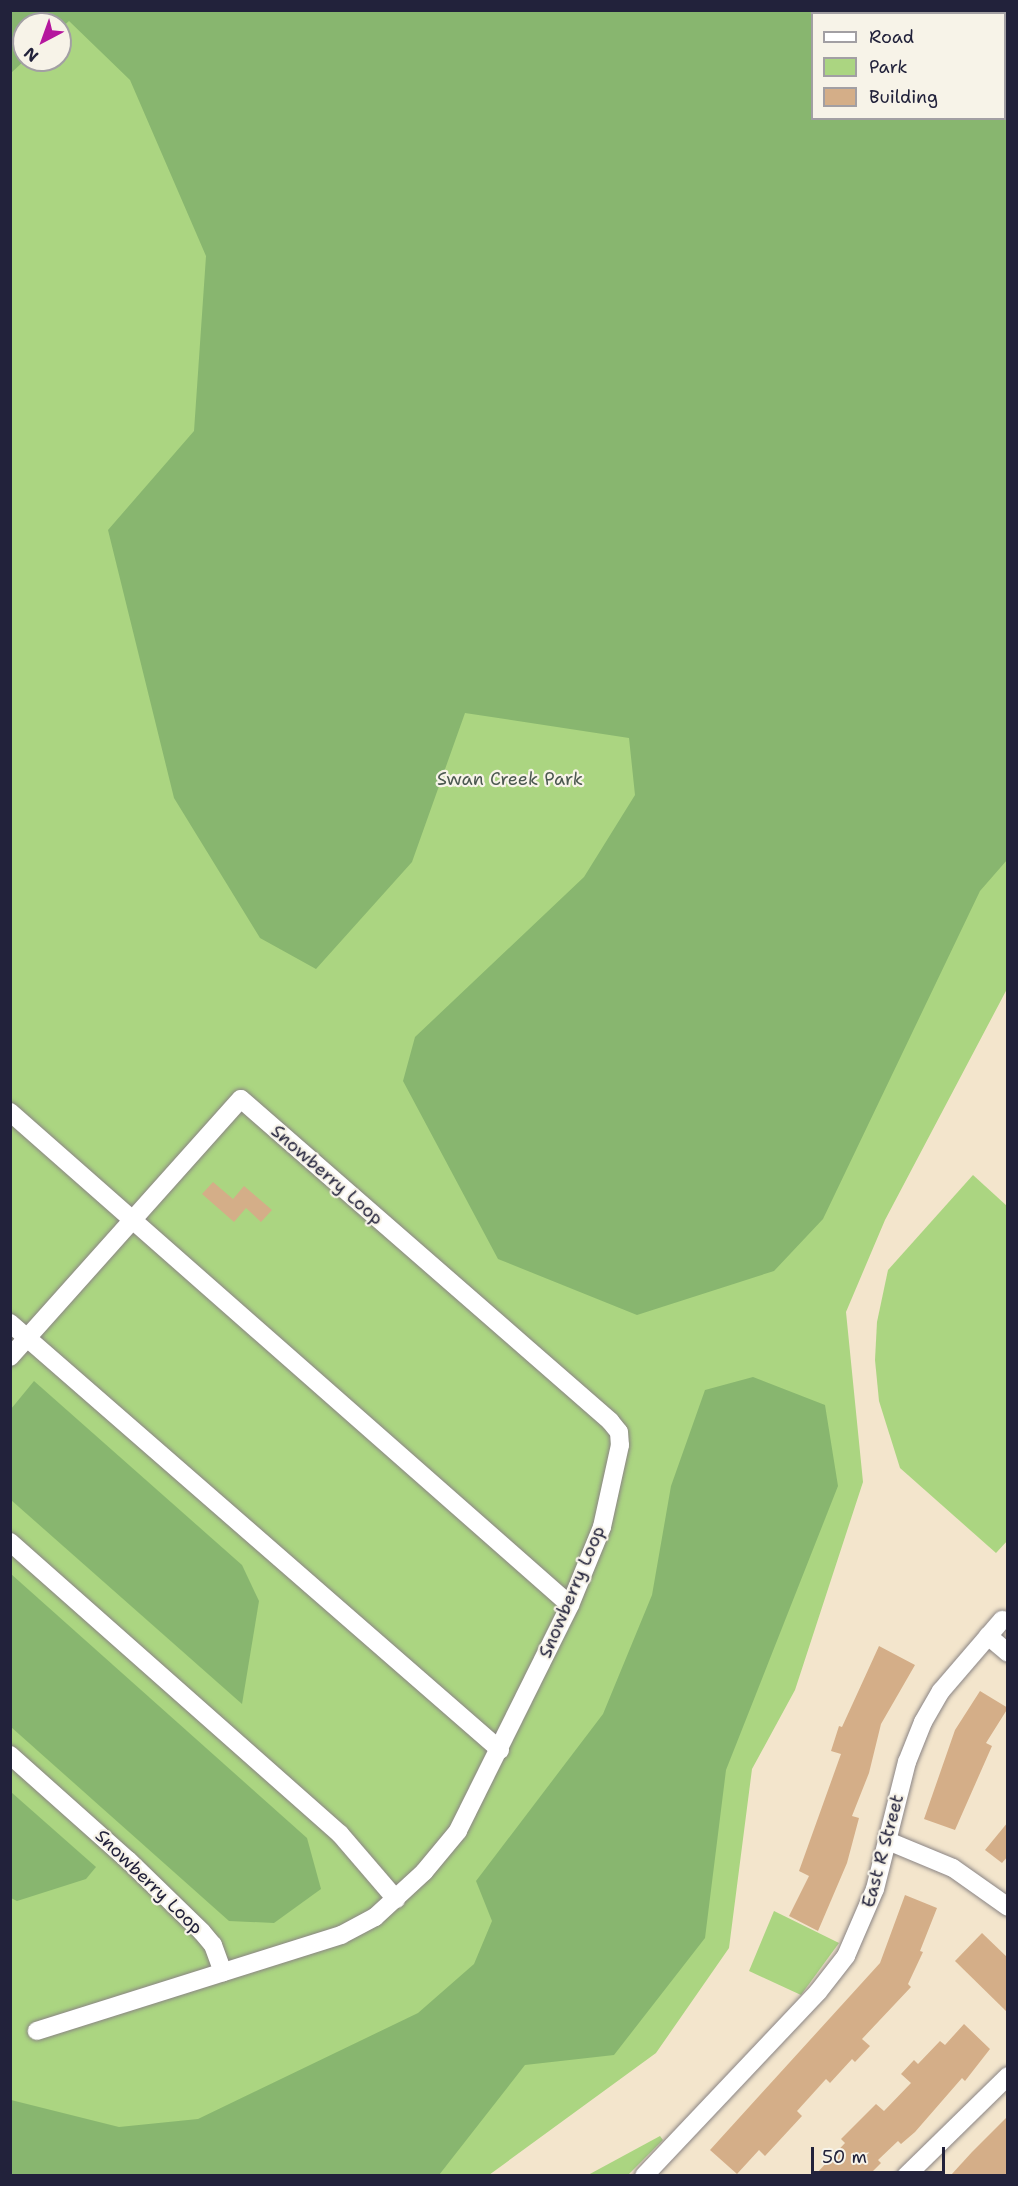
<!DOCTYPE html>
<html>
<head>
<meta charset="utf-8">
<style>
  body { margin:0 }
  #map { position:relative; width:1018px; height:2186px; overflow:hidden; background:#f3e5cc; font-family:"Shantell Sans",sans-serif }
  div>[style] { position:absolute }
  .green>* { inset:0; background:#abd581 }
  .forest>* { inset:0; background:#88b66f }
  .building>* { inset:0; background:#d4ae88 }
  .roads { filter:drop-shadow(0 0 2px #8a8484) drop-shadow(0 0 2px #8a8484) }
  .street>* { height:18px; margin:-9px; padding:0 9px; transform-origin:9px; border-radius:9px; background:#fff }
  span { translate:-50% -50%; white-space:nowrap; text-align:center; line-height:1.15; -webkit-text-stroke:4.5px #f7f3e8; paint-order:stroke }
  .park-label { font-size:18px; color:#4b5850 }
  .street-label { font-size:18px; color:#22223b }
  .frame { position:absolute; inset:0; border:12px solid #22223b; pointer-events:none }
  .legend { position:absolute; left:811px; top:12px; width:195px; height:108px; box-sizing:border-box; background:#f7f3e8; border:2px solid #a29fa3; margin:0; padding:8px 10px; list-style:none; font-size:18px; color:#22223b }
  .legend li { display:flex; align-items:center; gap:12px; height:30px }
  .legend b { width:30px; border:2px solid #a29fa3 }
  .north { position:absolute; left:12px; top:12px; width:60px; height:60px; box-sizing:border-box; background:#f7f3e8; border:2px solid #a29fa3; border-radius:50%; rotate:221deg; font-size:16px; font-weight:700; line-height:24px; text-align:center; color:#22223b }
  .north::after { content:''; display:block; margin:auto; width:21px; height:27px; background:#b5179e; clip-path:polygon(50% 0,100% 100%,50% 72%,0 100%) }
  .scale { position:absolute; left:811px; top:2147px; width:134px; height:27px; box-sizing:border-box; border:3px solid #22223b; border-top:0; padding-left:8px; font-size:18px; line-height:21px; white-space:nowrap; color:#22223b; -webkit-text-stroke:4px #f7f3e8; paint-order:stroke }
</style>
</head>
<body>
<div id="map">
  <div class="green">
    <i style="clip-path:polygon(evenodd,11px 11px,1007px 11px,1007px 989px,885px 1220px,846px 1312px,863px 1482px,795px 1690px,752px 1769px,729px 1948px,656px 2053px,489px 2175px,11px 2175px,11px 11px,812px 14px,1004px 14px,1004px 118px,812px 118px,812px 14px,11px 11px,24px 24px,60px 24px,60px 60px,24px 60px,24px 24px)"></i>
    <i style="clip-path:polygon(973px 1175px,1007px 1206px,1008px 1540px,996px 1553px,900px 1468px,879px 1401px,875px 1360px,877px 1322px,888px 1270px)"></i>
    <i style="clip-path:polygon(774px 1911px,839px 1943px,801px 1995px,749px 1971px)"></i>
    <i style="clip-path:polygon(660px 2136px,663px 2140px,628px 2175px,588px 2175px)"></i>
  </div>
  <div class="forest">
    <i style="clip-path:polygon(evenodd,11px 10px,1007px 11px,1007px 860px,980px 891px,823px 1219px,774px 1271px,637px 1315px,498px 1259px,403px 1081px,415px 1037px,584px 877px,635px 795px,629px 738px,465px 713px,412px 862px,316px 969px,260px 938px,174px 798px,108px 530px,194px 431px,206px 256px,130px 80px,69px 21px,60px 29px,60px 24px,24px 24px,25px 60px,11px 73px,11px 10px,812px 14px,1004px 14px,1004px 118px,812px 118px,812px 14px)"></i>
    <i style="clip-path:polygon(753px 1377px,825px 1405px,838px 1486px,726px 1770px,705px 1938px,614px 2055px,525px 2065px,439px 2175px,11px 2175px,11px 2100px,119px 2127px,198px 2119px,418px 2013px,474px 1964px,492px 1921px,476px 1881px,603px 1714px,652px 1595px,671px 1486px,705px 1390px)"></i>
    <i style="clip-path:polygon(34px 1381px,242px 1565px,259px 1601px,242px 1704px,11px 1500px,11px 1409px)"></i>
    <i style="clip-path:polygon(11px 1574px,307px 1838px,321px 1889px,274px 1923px,229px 1921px,11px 1727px)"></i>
    <i style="clip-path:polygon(11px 1792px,96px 1867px,86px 1879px,17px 1901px,11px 1898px)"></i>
  </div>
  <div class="building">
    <i style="clip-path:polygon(213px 1182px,233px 1199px,244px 1186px,272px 1210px,261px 1222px,246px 1208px,234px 1222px,202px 1194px)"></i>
    <i style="clip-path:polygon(879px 1646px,915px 1665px,881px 1724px,869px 1773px,852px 1816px,859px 1818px,847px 1863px,818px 1931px,789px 1916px,809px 1876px,799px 1871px,841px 1754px,831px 1751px,839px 1726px,842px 1727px)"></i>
    <i style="clip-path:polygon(980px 1691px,1008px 1708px,986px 1743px,992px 1746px,955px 1830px,924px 1819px,955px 1730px)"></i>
    <i style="clip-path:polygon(1008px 1822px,1008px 1856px,1002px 1863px,985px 1850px)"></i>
    <i style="clip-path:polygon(905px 1895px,937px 1908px,920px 1951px,923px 1952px,908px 1984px,911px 1987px,862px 2039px,870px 2046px,855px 2062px,852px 2059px,830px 2083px,826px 2079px,797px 2111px,802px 2116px,765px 2156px,759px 2150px,737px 2174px,710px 2150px,880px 1963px)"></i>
    <i style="clip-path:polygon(982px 1933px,1008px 1958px,1008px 2013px,955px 1961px)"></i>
    <i style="clip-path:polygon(964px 2024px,990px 2049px,965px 2081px,962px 2078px,915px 2132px,901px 2144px,898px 2141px,878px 2160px,881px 2163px,869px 2175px,815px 2175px,845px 2143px,841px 2139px,876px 2104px,884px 2111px,911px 2083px,901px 2074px,914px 2060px,918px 2064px,940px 2041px,945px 2045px)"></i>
    <i style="clip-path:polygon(1008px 2116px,1008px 2175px,951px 2175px,972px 2152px)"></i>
  </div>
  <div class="roads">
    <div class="street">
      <i style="left:10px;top:1112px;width:746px;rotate:41.36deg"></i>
      <i style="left:10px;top:1323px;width:650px;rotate:41.07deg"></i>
      <i style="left:10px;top:1357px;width:346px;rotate:-48.2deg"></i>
      <i style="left:241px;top:1099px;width:490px;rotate:41.1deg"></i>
      <i style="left:610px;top:1421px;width:14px;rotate:51deg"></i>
      <i style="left:619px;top:1432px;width:13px;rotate:86deg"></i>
      <i style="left:620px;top:1445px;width:84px;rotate:102.4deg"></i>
      <i style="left:602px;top:1527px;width:84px;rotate:112.3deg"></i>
      <i style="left:570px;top:1605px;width:252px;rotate:116.4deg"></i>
      <i style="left:458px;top:1831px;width:53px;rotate:129.7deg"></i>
      <i style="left:424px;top:1872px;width:67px;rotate:137.4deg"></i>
      <i style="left:375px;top:1917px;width:38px;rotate:152deg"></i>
      <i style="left:341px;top:1935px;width:319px;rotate:162.5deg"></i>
      <i style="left:10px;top:1542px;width:441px;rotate:41.5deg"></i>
      <i style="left:340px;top:1834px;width:86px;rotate:49.3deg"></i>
      <i style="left:988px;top:1636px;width:26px;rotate:40deg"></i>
      <i style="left:10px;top:1755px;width:158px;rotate:41.7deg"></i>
      <i style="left:128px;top:1860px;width:103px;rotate:44.2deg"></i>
      <i style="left:202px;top:1932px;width:17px;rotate:50deg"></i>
      <i style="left:213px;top:1945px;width:29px;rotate:70deg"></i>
      <i style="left:888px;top:1841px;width:70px;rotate:22.6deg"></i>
      <i style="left:953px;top:1868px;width:67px;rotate:35.3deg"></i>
      <i style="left:644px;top:2176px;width:253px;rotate:-46.6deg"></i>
      <i style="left:818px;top:1992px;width:46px;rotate:-52.1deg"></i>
      <i style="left:846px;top:1956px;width:73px;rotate:-66.6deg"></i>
      <i style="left:875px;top:1889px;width:131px;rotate:-75.9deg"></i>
      <i style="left:907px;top:1762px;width:43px;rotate:-68.2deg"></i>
      <i style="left:923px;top:1722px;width:36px;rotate:-60deg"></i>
      <i style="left:941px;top:1691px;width:94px;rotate:-49.3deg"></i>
      <i style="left:906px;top:2176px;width:143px;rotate:-44.4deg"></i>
    </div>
  </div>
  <div class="park-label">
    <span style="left:510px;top:779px">Swan Creek Park</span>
  </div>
  <div class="street-label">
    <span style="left:327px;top:1175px;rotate:41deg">Snowberry Loop</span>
    <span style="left:572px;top:1592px;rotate:-67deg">Snowberry Loop</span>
    <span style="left:883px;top:1851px;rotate:-75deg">East R Street</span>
    <span style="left:149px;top:1882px;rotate:44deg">Snowberry Loop</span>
  </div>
  <div class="frame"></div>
  <ul class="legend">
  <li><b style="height:8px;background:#fff"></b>Road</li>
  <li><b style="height:16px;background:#abd581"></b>Park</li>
  <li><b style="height:16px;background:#d4ae88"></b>Building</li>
  </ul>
  <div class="north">N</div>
  <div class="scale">50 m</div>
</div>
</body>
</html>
